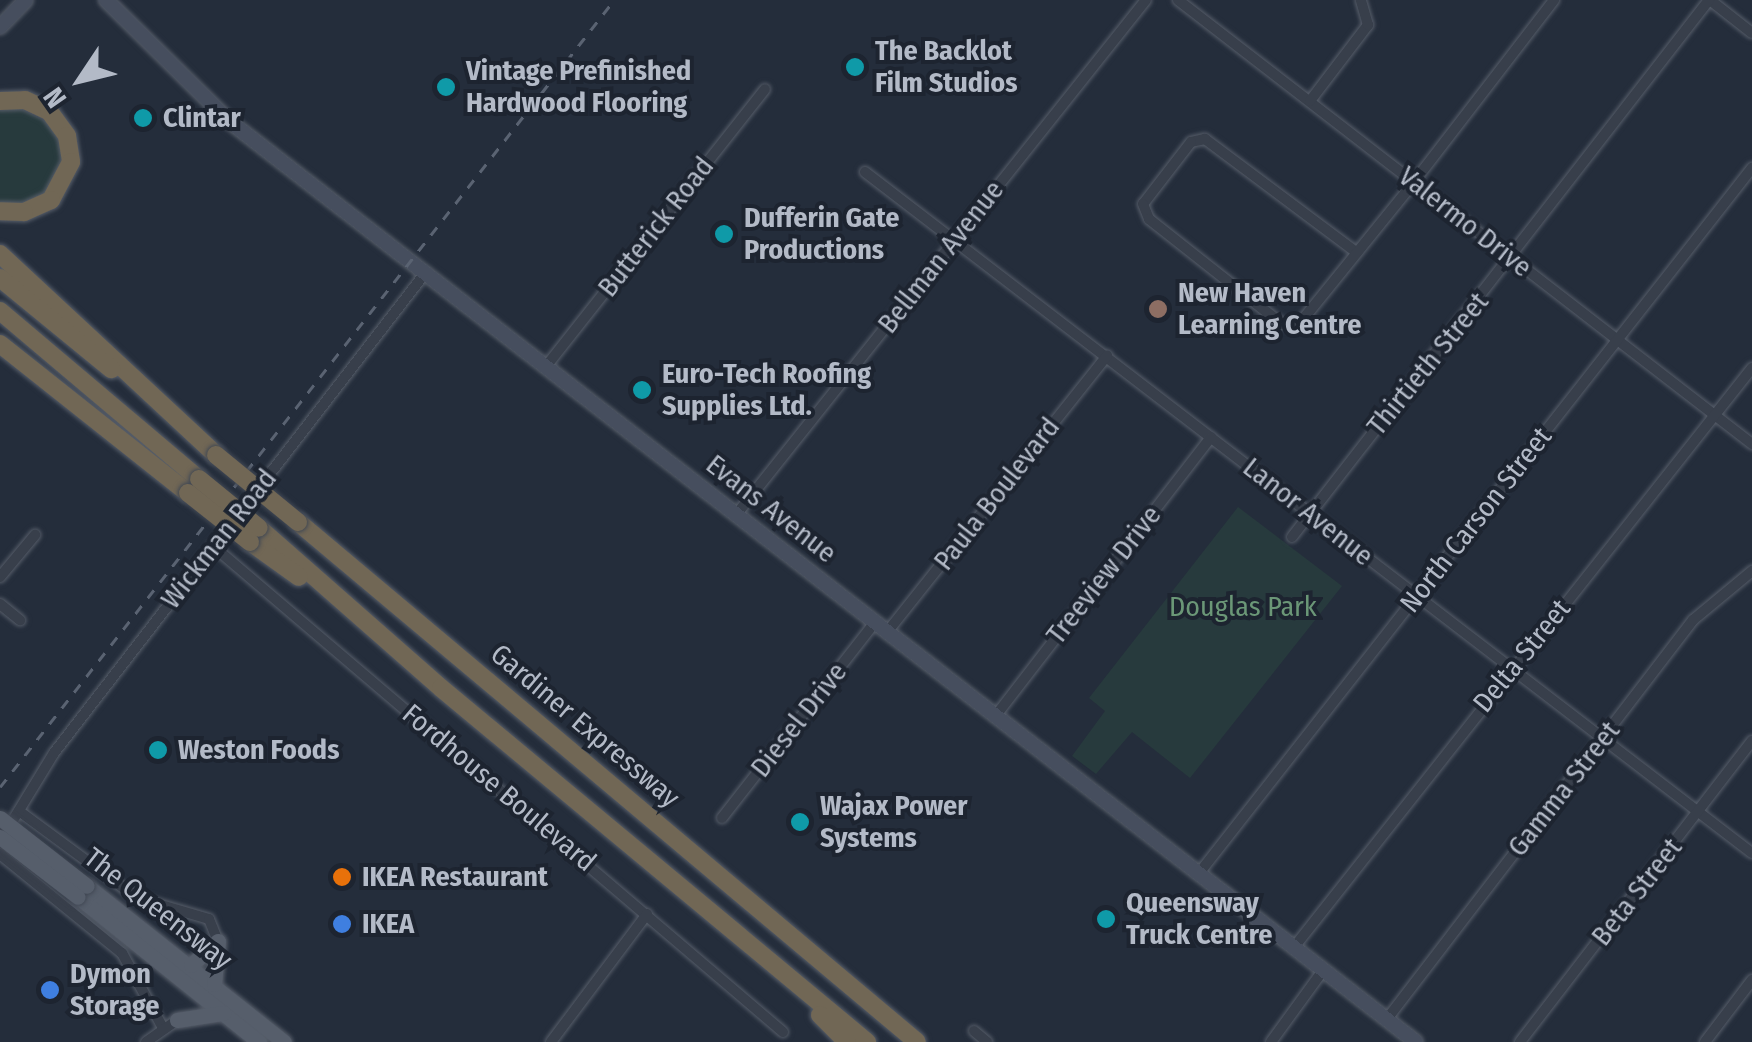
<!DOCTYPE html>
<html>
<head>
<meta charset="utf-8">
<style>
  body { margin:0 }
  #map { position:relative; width:1752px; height:1042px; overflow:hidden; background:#242d3b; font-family:"Fira Sans Condensed",sans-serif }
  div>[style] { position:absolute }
  .green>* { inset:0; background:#273a3d }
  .roads { filter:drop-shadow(0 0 2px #565d69) drop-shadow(0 0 2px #565d69) }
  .minor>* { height:10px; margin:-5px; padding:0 5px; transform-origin:5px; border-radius:5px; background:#383f4b }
  .secondary>* { height:14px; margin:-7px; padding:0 7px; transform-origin:7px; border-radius:7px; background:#464e5e }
  .primary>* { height:15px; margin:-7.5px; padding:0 7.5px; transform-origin:7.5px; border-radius:7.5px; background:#565e6b }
  .motorway>* { height:18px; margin:-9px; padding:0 9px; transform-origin:9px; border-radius:9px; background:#716755 }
  .rail>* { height:2.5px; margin-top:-1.25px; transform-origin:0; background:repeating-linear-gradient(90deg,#5a6372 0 10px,transparent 0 20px) }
  .bridges { filter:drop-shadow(0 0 2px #414854) drop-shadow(0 0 2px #414854) }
  .primary-bridge>* { height:15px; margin:-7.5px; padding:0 7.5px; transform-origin:7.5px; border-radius:7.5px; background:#565e6b }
  .motorway-bridge>* { height:18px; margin:-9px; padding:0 9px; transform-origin:9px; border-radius:9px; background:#716755 }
  .dots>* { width:28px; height:28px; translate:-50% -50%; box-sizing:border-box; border:5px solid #1d2430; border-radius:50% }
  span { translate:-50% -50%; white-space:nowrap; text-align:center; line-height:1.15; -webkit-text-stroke:8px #1d2430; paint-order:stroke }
  .poi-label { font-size:28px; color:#b3bac7; font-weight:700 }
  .left { translate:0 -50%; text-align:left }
  .street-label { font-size:28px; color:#b3bac7 }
  .park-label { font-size:28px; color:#6b9777 }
  .north { position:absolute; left:30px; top:30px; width:100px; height:100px; -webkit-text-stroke:8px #1d2430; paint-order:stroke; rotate:235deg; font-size:28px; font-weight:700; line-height:40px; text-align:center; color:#b3bac7 }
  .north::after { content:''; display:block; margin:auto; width:35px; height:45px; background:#b3bac7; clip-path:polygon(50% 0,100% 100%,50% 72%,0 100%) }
</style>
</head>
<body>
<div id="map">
  <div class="green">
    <i style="clip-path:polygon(22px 109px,53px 125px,66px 155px,55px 189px,25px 207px,0 205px,0 110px)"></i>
    <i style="clip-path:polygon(1238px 507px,1342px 586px,1190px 778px,1132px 732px,1096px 774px,1072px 756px,1105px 711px,1089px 698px)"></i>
  </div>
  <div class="roads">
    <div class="minor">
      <i style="left:1178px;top:0;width:726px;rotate:37.72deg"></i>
      <i style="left:1710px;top:0;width:53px;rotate:38.2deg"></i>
      <i style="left:1310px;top:101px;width:96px;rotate:-52.7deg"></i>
      <i style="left:1368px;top:25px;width:26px;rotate:-106deg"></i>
      <i style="left:865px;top:172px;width:1118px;rotate:37.52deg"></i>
      <i style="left:1356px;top:252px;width:189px;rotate:-143.2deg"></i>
      <i style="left:1205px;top:139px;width:14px;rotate:168deg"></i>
      <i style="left:1191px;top:142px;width:78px;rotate:127.7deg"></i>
      <i style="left:1143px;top:204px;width:16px;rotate:68deg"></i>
      <i style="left:1149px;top:219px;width:169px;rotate:38.3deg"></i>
      <i style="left:1282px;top:324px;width:18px;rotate:-3deg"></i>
      <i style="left:1300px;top:323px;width:170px;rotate:-51deg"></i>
      <i style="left:1407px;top:191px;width:241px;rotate:-52.4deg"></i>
      <i style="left:548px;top:364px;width:350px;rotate:-51.7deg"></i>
      <i style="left:736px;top:515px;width:658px;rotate:-51.48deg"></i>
      <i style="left:1292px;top:537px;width:680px;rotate:-52.17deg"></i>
      <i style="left:213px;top:546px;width:749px;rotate:40.45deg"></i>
      <i style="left:0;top:577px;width:55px;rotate:-50.2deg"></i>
      <i style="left:0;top:604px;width:26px;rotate:39deg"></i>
      <i style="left:888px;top:631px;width:352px;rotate:-51.5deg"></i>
      <i style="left:997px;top:714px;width:350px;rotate:-52.3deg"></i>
      <i style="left:19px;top:811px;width:147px;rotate:36.4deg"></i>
      <i style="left:137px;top:898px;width:75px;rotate:16.3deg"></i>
      <i style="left:209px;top:919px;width:24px;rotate:68deg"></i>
      <i style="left:722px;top:818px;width:250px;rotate:-52deg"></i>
      <i style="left:7px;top:830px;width:90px;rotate:-58.6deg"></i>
      <i style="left:54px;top:753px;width:608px;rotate:-52.28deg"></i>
      <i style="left:0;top:854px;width:157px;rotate:39.1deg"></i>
      <i style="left:122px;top:953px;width:83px;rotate:61.3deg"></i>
      <i style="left:1200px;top:872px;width:895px;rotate:-51.9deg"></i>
      <i style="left:1295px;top:946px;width:737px;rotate:-51.67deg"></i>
      <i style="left:1387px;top:1019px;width:503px;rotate:-52.51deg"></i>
      <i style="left:1693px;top:620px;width:77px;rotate:-39.7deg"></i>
      <i style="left:974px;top:1031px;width:17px;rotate:40deg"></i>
      <i style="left:146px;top:1042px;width:38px;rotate:-35deg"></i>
      <i style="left:551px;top:1042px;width:160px;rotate:-53.1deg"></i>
      <i style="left:1271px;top:1042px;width:90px;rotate:-54deg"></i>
      <i style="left:1520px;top:1042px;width:380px;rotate:-52.4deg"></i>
      <i style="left:1705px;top:1042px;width:78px;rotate:-52.8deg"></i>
    </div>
    <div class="secondary">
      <i style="left:106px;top:0;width:173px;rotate:44.5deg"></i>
      <i style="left:229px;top:121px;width:1502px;rotate:37.81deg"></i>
      <i style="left:0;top:27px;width:37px;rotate:-46deg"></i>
    </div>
    <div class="primary">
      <i style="left:87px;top:886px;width:251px;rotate:38.4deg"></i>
      <i style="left:78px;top:897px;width:232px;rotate:38.7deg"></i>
      <i style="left:191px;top:965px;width:36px;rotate:-42deg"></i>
      <i style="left:214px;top:984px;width:43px;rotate:-84.7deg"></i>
      <i style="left:177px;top:1020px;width:47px;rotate:-8.7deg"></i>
    </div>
    <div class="motorway">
      <i style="left:0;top:101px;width:25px;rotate:-2deg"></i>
      <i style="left:25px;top:100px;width:26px;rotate:25deg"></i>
      <i style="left:49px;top:111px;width:31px;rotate:54deg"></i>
      <i style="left:67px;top:136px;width:26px;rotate:81deg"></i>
      <i style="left:71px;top:162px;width:43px;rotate:117.8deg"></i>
      <i style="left:51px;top:200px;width:30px;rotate:156deg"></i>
      <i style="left:24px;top:212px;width:24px;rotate:-178deg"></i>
      <i style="left:0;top:254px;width:295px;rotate:42.9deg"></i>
      <i style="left:0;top:278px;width:144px;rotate:39.3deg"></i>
      <i style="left:0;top:311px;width:260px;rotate:40.2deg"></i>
      <i style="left:0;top:344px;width:240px;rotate:38.4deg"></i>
      <i style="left:298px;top:522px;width:808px;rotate:40.03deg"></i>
      <i style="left:259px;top:528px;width:242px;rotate:41.3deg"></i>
      <i style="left:441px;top:688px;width:554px;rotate:39.73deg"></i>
      <i style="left:250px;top:542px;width:60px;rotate:35.5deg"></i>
      <i style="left:820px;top:1015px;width:38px;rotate:45deg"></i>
    </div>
  </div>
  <div class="rail">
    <i style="left:0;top:787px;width:998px;rotate:-52.04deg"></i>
  </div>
  <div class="bridges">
    <div class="primary-bridge">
      <i style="left:0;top:818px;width:110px;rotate:38deg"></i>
      <i style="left:0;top:837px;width:98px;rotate:37.6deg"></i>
    </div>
    <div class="motorway-bridge">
      <i style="left:216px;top:455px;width:106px;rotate:39.3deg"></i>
      <i style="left:199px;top:479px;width:77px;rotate:39.2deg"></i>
      <i style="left:188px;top:493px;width:79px;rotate:38.3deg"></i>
    </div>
  </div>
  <div class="dots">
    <i style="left:855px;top:67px;background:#0f9aa8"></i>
    <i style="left:446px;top:87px;background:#0f9aa8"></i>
    <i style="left:143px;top:118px;background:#0f9aa8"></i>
    <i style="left:724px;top:234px;background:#0f9aa8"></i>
    <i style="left:1158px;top:309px;background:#8d6e63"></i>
    <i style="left:642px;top:390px;background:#0f9aa8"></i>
    <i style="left:158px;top:750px;background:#0f9aa8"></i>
    <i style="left:800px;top:822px;background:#0f9aa8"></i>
    <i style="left:342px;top:877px;background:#e8710a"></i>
    <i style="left:1106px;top:919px;background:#0f9aa8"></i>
    <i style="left:342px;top:924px;background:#3f7fe0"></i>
    <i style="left:50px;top:990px;background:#3f7fe0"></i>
  </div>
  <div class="poi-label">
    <span class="left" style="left:875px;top:67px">The Backlot<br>Film Studios</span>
    <span class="left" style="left:466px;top:87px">Vintage Prefinished<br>Hardwood Flooring</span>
    <span class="left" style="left:163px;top:118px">Clintar</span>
    <span class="left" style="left:744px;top:234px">Dufferin Gate<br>Productions</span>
    <span class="left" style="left:1178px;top:309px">New Haven<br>Learning Centre</span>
    <span class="left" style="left:662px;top:390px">Euro-Tech Roofing<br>Supplies Ltd.</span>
    <span class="left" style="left:178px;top:750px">Weston Foods</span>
    <span class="left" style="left:820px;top:822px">Wajax Power<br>Systems</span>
    <span class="left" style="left:362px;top:877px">IKEA Restaurant</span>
    <span class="left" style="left:1126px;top:919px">Queensway<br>Truck Centre</span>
    <span class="left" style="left:362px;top:924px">IKEA</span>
    <span class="left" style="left:70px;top:990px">Dymon<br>Storage</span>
  </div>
  <div class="street-label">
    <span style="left:1465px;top:222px;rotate:38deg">Valermo Drive</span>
    <span style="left:656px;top:227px;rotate:-52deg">Butterick Road</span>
    <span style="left:941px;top:257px;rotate:-52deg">Bellman Avenue</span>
    <span style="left:1428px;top:364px;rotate:-51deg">Thirtieth Street</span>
    <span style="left:997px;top:494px;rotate:-52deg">Paula Boulevard</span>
    <span style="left:771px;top:509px;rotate:38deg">Evans Avenue</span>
    <span style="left:1308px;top:512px;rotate:38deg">Lanor Avenue</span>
    <span style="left:1476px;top:520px;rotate:-52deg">North Carson Street</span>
    <span style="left:219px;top:539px;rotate:-52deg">Wickman Road</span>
    <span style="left:1104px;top:575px;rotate:-52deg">Treeview Drive</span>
    <span style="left:1522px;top:656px;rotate:-51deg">Delta Street</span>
    <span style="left:799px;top:720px;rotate:-52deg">Diesel Drive</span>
    <span style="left:585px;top:726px;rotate:40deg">Gardiner Expressway</span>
    <span style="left:499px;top:788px;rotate:40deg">Fordhouse Boulevard</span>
    <span style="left:1564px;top:789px;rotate:-52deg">Gamma Street</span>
    <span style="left:1637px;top:892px;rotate:-52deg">Beta Street</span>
    <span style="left:158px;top:909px;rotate:38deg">The Queensway</span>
  </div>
  <div class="park-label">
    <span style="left:1243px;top:607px">Douglas Park</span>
  </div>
  <div class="north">N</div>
</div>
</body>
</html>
